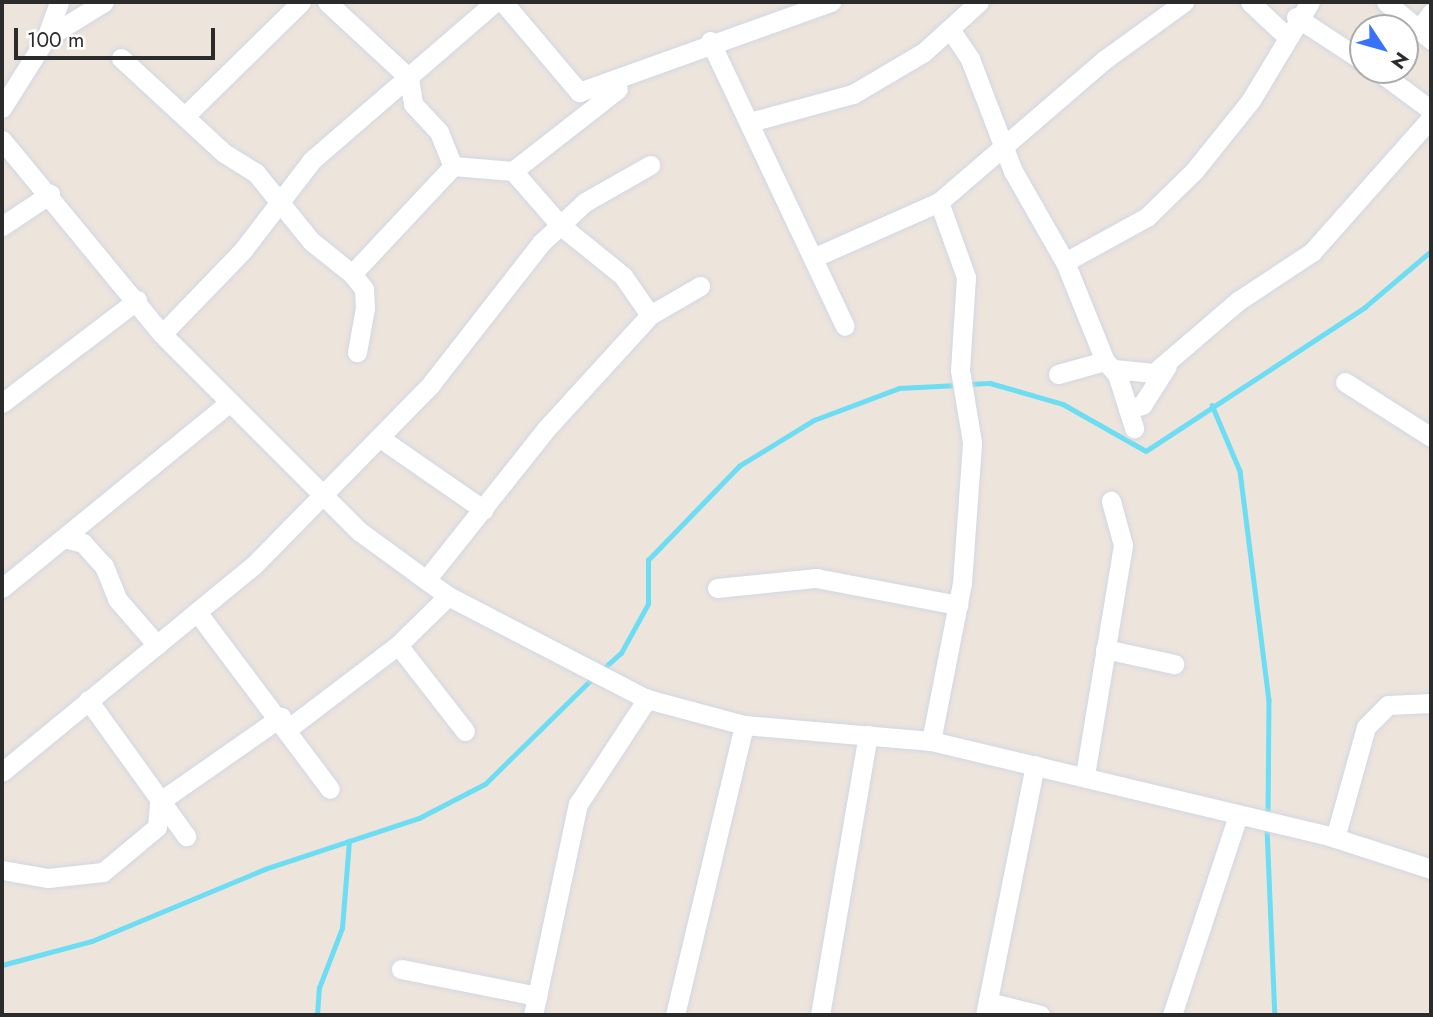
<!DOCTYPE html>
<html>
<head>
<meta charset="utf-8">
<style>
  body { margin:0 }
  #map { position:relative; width:1433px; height:1017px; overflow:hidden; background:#ede4dc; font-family:Jost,sans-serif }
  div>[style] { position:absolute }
  .stream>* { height:4.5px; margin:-2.25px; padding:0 2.25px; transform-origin:2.25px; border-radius:2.25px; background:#6cddf2 }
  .roads { filter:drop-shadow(0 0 2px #d1d7e4) drop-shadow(0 0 2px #d1d7e4) }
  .minor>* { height:19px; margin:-9.5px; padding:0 9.5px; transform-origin:9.5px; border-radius:9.5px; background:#fff }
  span { translate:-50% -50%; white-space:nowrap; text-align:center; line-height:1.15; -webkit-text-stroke:7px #fff; paint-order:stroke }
  .frame { position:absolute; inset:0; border:4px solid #2b2b2b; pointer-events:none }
  .north { position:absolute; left:1349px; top:14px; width:70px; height:70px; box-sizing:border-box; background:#fff; border:2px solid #aaa; border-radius:50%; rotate:126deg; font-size:19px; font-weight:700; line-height:28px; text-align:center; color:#2b2b2b }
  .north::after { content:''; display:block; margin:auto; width:24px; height:32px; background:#3772ff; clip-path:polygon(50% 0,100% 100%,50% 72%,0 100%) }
  .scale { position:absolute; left:14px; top:28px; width:201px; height:32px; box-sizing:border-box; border:4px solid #2b2b2b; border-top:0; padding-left:9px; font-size:21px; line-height:24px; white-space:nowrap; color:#2b2b2b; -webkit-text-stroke:5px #fff; paint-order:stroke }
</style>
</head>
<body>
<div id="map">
  <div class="stream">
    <i style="left:969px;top:384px;width:21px;rotate:-3deg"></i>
    <i style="left:990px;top:383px;width:76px;rotate:16deg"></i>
    <i style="left:1063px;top:404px;width:95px;rotate:29.5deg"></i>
    <i style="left:1146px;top:451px;width:262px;rotate:-33.3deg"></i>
    <i style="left:1365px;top:307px;width:87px;rotate:-40.3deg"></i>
    <i style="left:1212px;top:405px;width:72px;rotate:67deg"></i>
    <i style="left:1240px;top:471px;width:231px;rotate:82.8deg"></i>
    <i style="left:1269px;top:700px;width:116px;rotate:90.5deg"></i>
    <i style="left:603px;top:669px;width:24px;rotate:-42deg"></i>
    <i style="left:621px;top:653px;width:56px;rotate:-61.1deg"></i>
    <i style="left:648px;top:604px;width:44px;rotate:-90deg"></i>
    <i style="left:648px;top:560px;width:131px;rotate:-45.9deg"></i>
    <i style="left:739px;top:466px;width:88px;rotate:-31.5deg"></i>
    <i style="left:814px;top:420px;width:91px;rotate:-20.6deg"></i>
    <i style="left:899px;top:388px;width:58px;rotate:-3deg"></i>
    <i style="left:1267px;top:828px;width:187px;rotate:87.6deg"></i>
    <i style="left:2px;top:965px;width:93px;rotate:-14.9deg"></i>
    <i style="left:92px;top:941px;width:187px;rotate:-22.6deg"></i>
    <i style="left:265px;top:869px;width:162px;rotate:-18.3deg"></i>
    <i style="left:419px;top:818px;width:74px;rotate:-27.3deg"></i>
    <i style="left:485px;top:784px;width:153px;rotate:-44.5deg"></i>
    <i style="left:317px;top:1015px;width:27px;rotate:-86deg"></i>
    <i style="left:319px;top:988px;width:64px;rotate:-69deg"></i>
    <i style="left:342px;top:928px;width:87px;rotate:-85.4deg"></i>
  </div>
  <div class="roads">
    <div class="minor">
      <i style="left:327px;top:2px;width:112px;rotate:42.8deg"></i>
      <i style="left:409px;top:78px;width:26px;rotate:81deg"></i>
      <i style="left:413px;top:104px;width:38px;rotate:47deg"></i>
      <i style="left:439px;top:132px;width:37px;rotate:68deg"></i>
      <i style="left:453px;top:166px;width:60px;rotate:4.8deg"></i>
      <i style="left:513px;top:171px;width:72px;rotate:49deg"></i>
      <i style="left:560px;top:225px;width:81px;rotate:39deg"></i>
      <i style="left:623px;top:276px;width:47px;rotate:55.3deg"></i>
      <i style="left:503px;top:2px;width:118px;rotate:49.8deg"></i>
      <i style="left:579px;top:92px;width:268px;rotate:-19.7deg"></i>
      <i style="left:1250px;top:2px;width:48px;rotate:43.3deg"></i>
      <i style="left:1386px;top:2px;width:59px;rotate:40.2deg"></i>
      <i style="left:1296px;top:17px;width:80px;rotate:33.3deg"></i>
      <i style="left:950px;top:29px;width:36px;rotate:56deg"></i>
      <i style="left:970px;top:59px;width:120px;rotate:69deg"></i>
      <i style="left:1013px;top:171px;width:105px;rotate:60.3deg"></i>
      <i style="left:1065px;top:262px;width:107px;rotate:68deg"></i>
      <i style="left:1105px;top:361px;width:18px;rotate:47deg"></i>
      <i style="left:1117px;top:374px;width:57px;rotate:72.5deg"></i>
      <i style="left:1419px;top:29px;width:20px;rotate:-53deg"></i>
      <i style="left:46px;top:38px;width:68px;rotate:-31.8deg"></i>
      <i style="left:710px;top:41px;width:315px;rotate:64.7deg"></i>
      <i style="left:121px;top:58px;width:140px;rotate:42.7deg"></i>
      <i style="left:224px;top:153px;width:38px;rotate:32deg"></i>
      <i style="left:256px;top:173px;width:87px;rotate:51deg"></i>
      <i style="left:311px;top:241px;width:53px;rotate:38.8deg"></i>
      <i style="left:352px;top:274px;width:19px;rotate:51deg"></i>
      <i style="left:364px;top:289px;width:19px;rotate:87deg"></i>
      <i style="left:365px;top:308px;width:45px;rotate:100.3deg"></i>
      <i style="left:1377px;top:70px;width:67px;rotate:36.5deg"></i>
      <i style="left:2px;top:108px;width:83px;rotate:-57.8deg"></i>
      <i style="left:46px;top:38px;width:38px;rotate:-70deg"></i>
      <i style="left:186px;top:115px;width:161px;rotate:-44.5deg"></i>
      <i style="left:750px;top:122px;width:107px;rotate:-15.2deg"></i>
      <i style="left:853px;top:94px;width:82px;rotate:-30.6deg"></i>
      <i style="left:924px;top:52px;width:74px;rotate:-42.3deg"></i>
      <i style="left:2px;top:140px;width:251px;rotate:50.5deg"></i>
      <i style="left:162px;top:334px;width:279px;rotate:45deg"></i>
      <i style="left:359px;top:531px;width:110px;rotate:36.1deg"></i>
      <i style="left:448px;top:596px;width:224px;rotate:27.4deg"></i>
      <i style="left:647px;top:699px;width:100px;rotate:15deg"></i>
      <i style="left:744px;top:725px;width:188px;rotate:4.9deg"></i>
      <i style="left:931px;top:741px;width:409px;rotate:13.4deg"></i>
      <i style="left:1329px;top:836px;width:107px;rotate:17.9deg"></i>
      <i style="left:513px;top:171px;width:133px;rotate:-38deg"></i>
      <i style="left:2px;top:226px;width:58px;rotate:-33.7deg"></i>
      <i style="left:815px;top:257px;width:136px;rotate:-23.9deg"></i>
      <i style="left:939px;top:202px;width:218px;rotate:-40.7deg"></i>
      <i style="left:1104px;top:60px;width:99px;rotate:-35.9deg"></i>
      <i style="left:1065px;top:262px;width:94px;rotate:-28.8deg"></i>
      <i style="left:1147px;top:217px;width:66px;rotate:-44.4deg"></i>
      <i style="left:1194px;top:171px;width:91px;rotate:-51.2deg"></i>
      <i style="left:1251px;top:100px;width:114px;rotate:-59deg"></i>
      <i style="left:352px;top:274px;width:148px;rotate:-46.9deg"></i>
      <i style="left:162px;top:334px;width:117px;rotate:-46deg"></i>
      <i style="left:243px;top:250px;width:113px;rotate:-52.5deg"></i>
      <i style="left:312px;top:160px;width:242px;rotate:-40.8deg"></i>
      <i style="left:1114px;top:369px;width:40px;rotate:5.7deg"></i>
      <i style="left:1154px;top:373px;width:111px;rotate:-40.6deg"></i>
      <i style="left:1238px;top:301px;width:89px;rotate:-33.5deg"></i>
      <i style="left:1312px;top:252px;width:179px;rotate:-48.4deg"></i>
      <i style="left:1058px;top:374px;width:49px;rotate:-15.5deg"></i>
      <i style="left:1345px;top:382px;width:102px;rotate:32.6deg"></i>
      <i style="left:2px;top:403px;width:170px;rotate:-37.3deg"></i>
      <i style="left:1128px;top:409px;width:15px;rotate:-16deg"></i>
      <i style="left:1142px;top:405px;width:46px;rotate:-57.3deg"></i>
      <i style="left:380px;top:438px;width:126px;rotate:34.7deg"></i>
      <i style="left:64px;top:538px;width:20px;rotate:15deg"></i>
      <i style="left:83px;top:543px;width:31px;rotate:48deg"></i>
      <i style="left:104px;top:566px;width:35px;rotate:68deg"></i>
      <i style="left:117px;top:599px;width:61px;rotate:49deg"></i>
      <i style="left:426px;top:580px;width:193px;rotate:-51.5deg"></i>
      <i style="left:546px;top:429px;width:154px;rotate:-47.6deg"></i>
      <i style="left:650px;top:315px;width:58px;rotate:-30.1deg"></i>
      <i style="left:2px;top:588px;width:294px;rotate:-39.2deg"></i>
      <i style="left:717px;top:588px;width:100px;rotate:-5.8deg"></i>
      <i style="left:816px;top:578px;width:145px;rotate:10.8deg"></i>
      <i style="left:197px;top:612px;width:221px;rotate:53.1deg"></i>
      <i style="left:398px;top:645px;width:109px;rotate:52.1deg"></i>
      <i style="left:1105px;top:649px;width:71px;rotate:12.3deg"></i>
      <i style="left:88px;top:700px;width:168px;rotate:54.2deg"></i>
      <i style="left:289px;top:728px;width:137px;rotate:-37.3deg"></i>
      <i style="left:398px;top:645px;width:70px;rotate:-44.4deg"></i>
      <i style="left:931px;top:741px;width:161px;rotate:-78.9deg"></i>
      <i style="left:962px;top:583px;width:141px;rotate:-85.9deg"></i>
      <i style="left:972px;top:442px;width:73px;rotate:-99.5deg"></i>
      <i style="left:960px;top:370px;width:93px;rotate:-86.3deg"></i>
      <i style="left:966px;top:277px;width:80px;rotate:-109.8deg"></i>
      <i style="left:2px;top:772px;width:325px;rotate:-39.4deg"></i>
      <i style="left:253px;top:566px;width:255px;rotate:-45.6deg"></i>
      <i style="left:431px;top:384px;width:179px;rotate:-52deg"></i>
      <i style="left:541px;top:243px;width:60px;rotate:-43deg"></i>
      <i style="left:585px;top:202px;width:75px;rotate:-29.6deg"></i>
      <i style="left:1085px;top:775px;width:233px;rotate:-80.6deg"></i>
      <i style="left:1123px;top:545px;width:46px;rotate:-105.3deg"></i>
      <i style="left:159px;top:802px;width:149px;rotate:-34.9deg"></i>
      <i style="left:1335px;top:838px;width:115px;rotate:-74.4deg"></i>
      <i style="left:1366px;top:727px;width:31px;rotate:-45deg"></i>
      <i style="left:1388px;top:705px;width:43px;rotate:-2.7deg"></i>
      <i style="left:2px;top:870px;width:47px;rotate:9.9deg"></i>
      <i style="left:48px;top:878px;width:55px;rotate:-6.2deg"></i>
      <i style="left:103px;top:872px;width:70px;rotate:-39.8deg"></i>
      <i style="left:157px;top:827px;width:25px;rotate:-85deg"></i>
      <i style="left:401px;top:969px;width:139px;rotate:11.2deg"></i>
      <i style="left:988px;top:1002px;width:54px;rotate:14deg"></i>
      <i style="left:533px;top:1015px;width:216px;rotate:-78deg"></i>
      <i style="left:578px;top:804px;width:126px;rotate:-56.7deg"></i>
      <i style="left:675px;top:1015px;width:298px;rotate:-76.6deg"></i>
      <i style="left:820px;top:1015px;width:284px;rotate:-80.3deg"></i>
      <i style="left:985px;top:1015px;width:255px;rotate:-78.7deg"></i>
      <i style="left:1172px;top:1015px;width:210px;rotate:-71.7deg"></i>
    </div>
  </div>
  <div class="frame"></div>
  <div class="north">N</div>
  <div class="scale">100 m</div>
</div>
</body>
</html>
